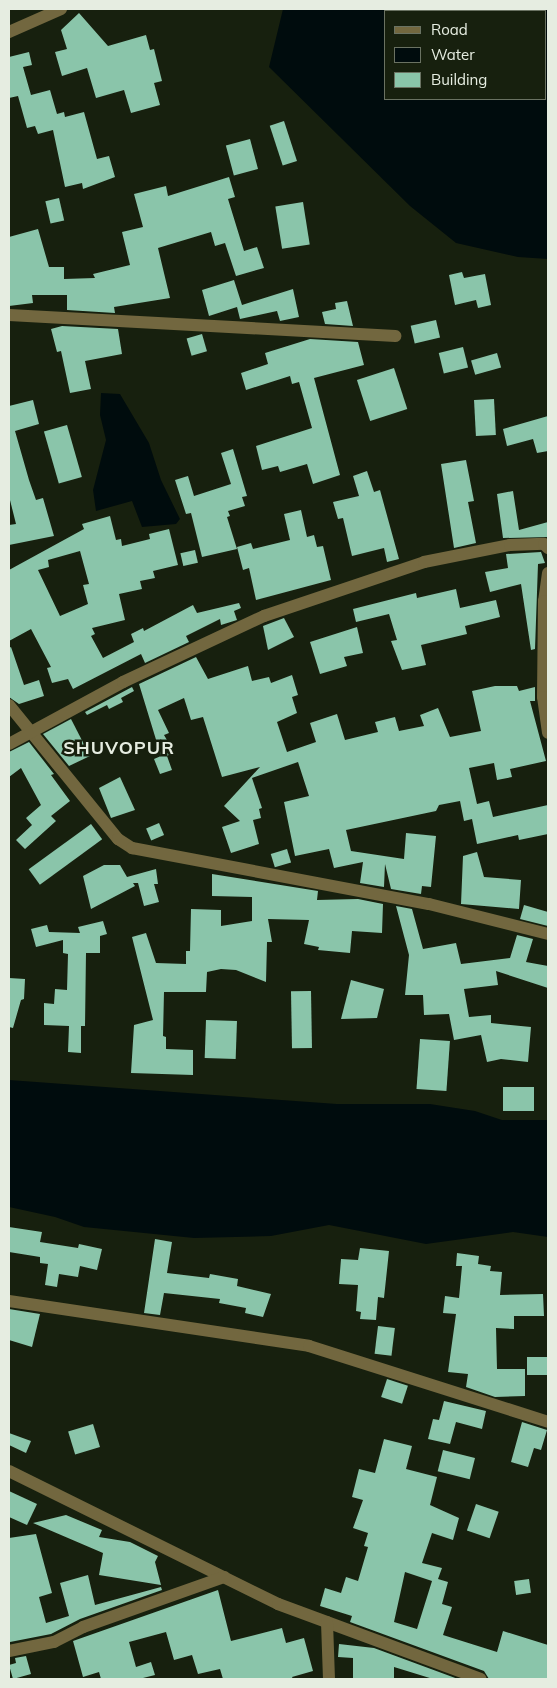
<!DOCTYPE html>
<html>
<head>
<meta charset="utf-8">
<style>
  body { margin:0 }
  #map { position:relative; width:557px; height:1688px; overflow:hidden; background:#17200e; font-family:Mulish,sans-serif }
  div>[style] { position:absolute }
  .water>* { inset:0; background:#000c0d }
  .building>* { inset:0; background:#8ac5aa; transform-origin:0 0 }
  .minor>* { height:12px; margin:-6px; padding:0 6px; transform-origin:6px; border-radius:6px; background:#72673f }
  span { translate:-50% -50%; white-space:nowrap; text-align:center; line-height:1.15; -webkit-text-stroke:5px #17200e; paint-order:stroke }
  .district-label { font-size:18px; color:#e6ede1; font-weight:700; letter-spacing:1px }
  .frame { position:absolute; inset:0; border:10px solid #e6ede1; pointer-events:none }
  .legend { position:absolute; left:384px; top:10px; width:162px; height:90px; box-sizing:border-box; background:#17200e; border:1px solid #6a7262; margin:0; padding:6px 9px; list-style:none; font-size:15px; color:#e6ede1 }
  .legend li { display:flex; align-items:center; gap:10px; height:25px }
  .legend b { width:25px; border:1px solid #6a7262 }
</style>
</head>
<body>
<div id="map">
  <div class="water">
    <i style="clip-path:polygon(evenodd,283px 9px,548px 9px,548px 259px,518px 257px,456px 243px,410px 206px,269px 67px,283px 9px,386px 11px,546px 11px,546px 99px,386px 99px,386px 11px)"></i>
    <i style="clip-path:polygon(101px 393px,120px 394px,149px 443px,161px 480px,180px 519px,176px 524px,142px 527px,132px 501px,96px 511px,93px 490px,106px 440px,100px 415px)"></i>
    <i style="clip-path:polygon(9px 1080px,337px 1104px,430px 1104px,475px 1111px,502px 1120px,548px 1120px,548px 1237px,513px 1232px,426px 1244px,329px 1225px,271px 1236px,194px 1238px,84px 1227px,55px 1217px,9px 1207px)"></i>
  </div>
  <div class="building">
    <i style="clip-path:polygon(79px 13px,108px 46px,146px 35px,150px 50px,154px 49px,162px 81px,154px 83px,160px 105px,131px 113px,124px 90px,96px 98px,87px 68px,62px 76px,55px 52px,67px 49px,61px 30px)"></i>
    <i style="clip-path:polygon(29px 52px,32px 65px,23px 67px,31px 95px,50px 90px,57px 114px,64px 112px,65px 117px,84px 112px,97px 159px,109px 156px,115px 177px,83px 189px,82px 183px,65px 187px,53px 130px,38px 134px,35px 126px,27px 128px,18px 96px,9px 98px,9px 57px)"></i>
    <i style="left:284px;top:121px;width:42px;height:15px;rotate:72deg"></i>
    <i style="left:250px;top:139px;width:31px;height:25px;rotate:75deg"></i>
    <i style="clip-path:polygon(229px 177px,235px 197px,228px 199px,244px 251px,257px 247px,264px 268px,236px 276px,225px 243px,215px 246px,211px 232px,158px 248px,170px 298px,114px 307px,115px 313px,67px 310px,67px 295px,32px 295px,33px 303px,9px 306px,9px 237px,38px 229px,49px 267px,64px 267px,64px 279px,95px 278px,93px 274px,130px 265px,122px 232px,143px 227px,134px 194px,166px 186px,168px 196px)"></i>
    <i style="left:59px;top:198px;width:23px;height:14px;rotate:77deg"></i>
    <i style="left:303px;top:202px;width:43px;height:28px;rotate:81deg"></i>
    <i style="clip-path:polygon(462px 272px,464px 278px,485px 274px,491px 305px,478px 308px,476px 300px,455px 305px,449px 275px)"></i>
    <i style="clip-path:polygon(234px 280px,242px 305px,293px 289px,299px 317px,280px 321px,277px 311px,240px 319px,237px 307px,209px 316px,202px 290px)"></i>
    <i style="clip-path:polygon(347px 301px,353px 326px,325px 324px,322px 312px,336px 309px,335px 303px)"></i>
    <i style="left:436px;top:320px;width:18px;height:26px;rotate:77deg"></i>
    <i style="clip-path:polygon(62px 326px,118px 329px,122px 354px,85px 361px,91px 389px,70px 393px,61px 351px,57px 352px,51px 329px)"></i>
    <i style="left:202px;top:334px;width:18px;height:16px;rotate:74deg"></i>
    <i style="clip-path:polygon(310px 339px,358px 342px,364px 365px,314px 378px,340px 475px,313px 484px,307px 464px,280px 472px,278px 466px,262px 470px,256px 446px,312px 428px,299px 382px,292px 384px,290px 376px,246px 390px,241px 373px,268px 364px,265px 353px)"></i>
    <i style="left:463px;top:347px;width:21px;height:25px;rotate:76deg"></i>
    <i style="left:497px;top:353px;width:15px;height:27px;rotate:74deg"></i>
    <i style="left:394px;top:368px;width:43px;height:39px;rotate:72deg"></i>
    <i style="left:494px;top:399px;width:36px;height:20px;rotate:87deg"></i>
    <i style="clip-path:polygon(33px 400px,39px 424px,15px 431px,29px 480px,36px 500px,43px 498px,54px 536px,9px 545px,9px 525px,16px 524px,9px 496px,9px 406px)"></i>
    <i style="clip-path:polygon(548px 416px,548px 451px,537px 453px,533px 439px,507px 446px,503px 429px)"></i>
    <i style="left:67px;top:425px;width:54px;height:24px;rotate:74deg"></i>
    <i style="clip-path:polygon(233px 449px,247px 496px,242px 497px,245px 506px,228px 511px,230px 516px,227px 517px,237px 549px,202px 557px,191px 513px,186px 514px,175px 480px,188px 476px,194px 496px,231px 484px,221px 453px)"></i>
    <i style="clip-path:polygon(466px 460px,474px 501px,468px 502px,476px 543px,454px 548px,441px 464px)"></i>
    <i style="clip-path:polygon(367px 471px,374px 492px,380px 490px,399px 559px,387px 562px,384px 548px,352px 556px,343px 518px,338px 519px,333px 502px,359px 496px,353px 476px)"></i>
    <i style="clip-path:polygon(513px 491px,519px 530px,548px 522px,548px 537px,503px 538px,497px 494px)"></i>
    <i style="clip-path:polygon(301px 510px,307px 537px,314px 535px,317px 547px,323px 546px,331px 580px,256px 600px,249px 568px,243px 570px,237px 547px,251px 543px,253px 549px,290px 540px,284px 514px)"></i>
    <i style="clip-path:polygon(evenodd,110px 516px,116px 540px,121px 539px,122px 546px,150px 539px,149px 534px,169px 529px,178px 565px,153px 571px,155px 578px,140px 581px,142px 589px,119px 594px,125px 620px,92px 628px,95px 634px,91px 636px,103px 658px,134px 642px,131px 634px,143px 628px,144px 631px,193px 605px,197px 613px,239px 603px,241px 608px,234px 611px,237px 620px,221px 625px,220px 619px,186px 636px,189px 642px,145px 663px,141px 654px,73px 689px,68px 679px,52px 683px,47px 668px,51px 667px,31px 629px,9px 641px,9px 570px,84px 529px,82px 524px,110px 516px,80px 551px,89px 584px,83px 585px,88px 604px,60px 616px,38px 570px,49px 567px,48px 560px,80px 551px)"></i>
    <i style="left:195px;top:550px;width:13px;height:15px;rotate:77deg"></i>
    <i style="clip-path:polygon(541px 552px,545px 563px,538px 564px,535px 649px,531px 650px,521px 584px,490px 592px,485px 572px,508px 568px,506px 554px)"></i>
    <i style="clip-path:polygon(456px 589px,460px 608px,496px 600px,500px 617px,465px 626px,467px 634px,421px 645px,426px 665px,402px 670px,391px 641px,397px 640px,389px 614px,356px 622px,353px 609px,416px 593px,417px 598px)"></i>
    <i style="clip-path:polygon(284px 618px,294px 637px,268px 650px,263px 626px)"></i>
    <i style="clip-path:polygon(357px 627px,363px 653px,344px 657px,347px 666px,320px 674px,310px 642px)"></i>
    <i style="clip-path:polygon(11px 647px,24px 685px,39px 680px,44px 696px,19px 704px,9px 697px,9px 648px)"></i>
    <i style="clip-path:polygon(196px 657px,208px 679px,248px 666px,252px 681px,269px 677px,271px 683px,292px 675px,298px 695px,292px 697px,297px 713px,277px 722px,287px 752px,316px 742px,310px 723px,337px 714px,345px 740px,378px 732px,375px 722px,395px 717px,399px 731px,424px 726px,420px 715px,438px 708px,450px 737px,481px 731px,472px 691px,495px 686px,517px 686px,519px 691px,535px 687px,535px 701px,530px 701px,546px 761px,510px 769px,512px 777px,497px 780px,494px 763px,469px 768px,477px 804px,489px 801px,493px 817px,548px 805px,548px 834px,519px 840px,518px 835px,477px 844px,472px 819px,464px 821px,460px 801px,439px 805px,436px 811px,346px 830px,351px 851px,404px 859px,406px 833px,436px 836px,431px 887px,422px 886px,421px 894px,391px 889px,385px 864px,384px 887px,360px 883px,363px 862px,334px 868px,329px 849px,295px 856px,284px 802px,309px 796px,298px 762px,252px 778px,262px 808px,259px 809px,261px 818px,253px 820px,259px 844px,231px 853px,222px 827px,240px 821px,224px 806px,260px 767px,222px 777px,203px 717px,191px 720px,184px 698px,158px 710px,169px 733px,164px 735px,174px 752px,167px 756px,172px 770px,160px 774px,154px 759px,161px 756px,139px 684px)"></i>
    <i style="clip-path:polygon(132px 687px,134px 691px,121px 698px,123px 702px,109px 709px,107px 705px,87px 715px,85px 712px)"></i>
    <i style="clip-path:polygon(71px 719px,90px 756px,69px 766px,43px 734px)"></i>
    <i style="clip-path:polygon(29px 742px,54px 774px,51px 775px,70px 801px,51px 816px,56px 821px,25px 849px,16px 840px,32px 825px,26px 818px,41px 805px,21px 768px,9px 777px,9px 752px)"></i>
    <i style="clip-path:polygon(120px 777px,135px 810px,111px 818px,99px 788px)"></i>
    <i style="left:159px;top:823px;width:13px;height:14px;rotate:67deg"></i>
    <i style="left:91px;top:824px;width:19px;height:77px;rotate:54deg"></i>
    <i style="left:287px;top:849px;width:14px;height:17px;rotate:73deg"></i>
    <i style="clip-path:polygon(477px 852px,484px 877px,521px 880px,519px 909px,461px 904px,463px 856px)"></i>
    <i style="clip-path:polygon(104px 865px,120px 865px,127px 877px,156px 869px,158px 884px,154px 884px,159px 902px,144px 906px,138px 883px,133px 883px,135px 886px,91px 909px,83px 876px)"></i>
    <i style="clip-path:polygon(212px 874px,318px 891px,317px 900px,358px 899px,383px 904px,382px 933px,352px 931px,350px 953px,318px 950px,319px 947px,304px 944px,309px 920px,268px 919px,272px 942px,267px 942px,266px 982px,236px 970px,221px 969px,207px 972px,206px 992px,164px 992px,163px 1036px,166px 1037px,166px 1049px,193px 1050px,193px 1075px,131px 1073px,134px 1025px,153px 1020px,132px 937px,146px 933px,156px 963px,186px 964px,186px 951px,190px 951px,191px 909px,221px 910px,221px 926px,252px 921px,252px 897px,212px 896px)"></i>
    <i style="clip-path:polygon(524px 905px,548px 912px,548px 926px,520px 919px)"></i>
    <i style="clip-path:polygon(396px 906px,412px 909px,423px 949px,456px 943px,461px 964px,510px 958px,517px 935px,533px 939px,526px 962px,548px 966px,548px 988px,496px 971px,498px 985px,464px 989px,469px 1017px,491px 1015px,491px 1023px,531px 1027px,528px 1062px,501px 1059px,487px 1062px,481px 1035px,454px 1040px,449px 1014px,424px 1015px,423px 995px,405px 995px,409px 955px)"></i>
    <i style="clip-path:polygon(103px 921px,107px 934px,100px 936px,100px 953px,86px 953px,85px 1026px,81px 1026px,81px 1053px,68px 1052px,69px 1026px,44px 1025px,44px 1003px,54px 1004px,55px 989px,67px 990px,68px 954px,63px 953px,63px 940px,36px 947px,31px 929px,47px 925px,49px 932px,80px 933px,78px 927px)"></i>
    <i style="clip-path:polygon(9px 978px,25px 979px,24px 999px,21px 1000px,13px 1028px,9px 1027px)"></i>
    <i style="clip-path:polygon(351px 980px,384px 989px,377px 1018px,341px 1019px)"></i>
    <i style="left:311px;top:991px;width:57px;height:20px;rotate:89deg"></i>
    <i style="left:206px;top:1020px;width:31px;height:38px;rotate:2deg"></i>
    <i style="left:420px;top:1039px;width:30px;height:50px;rotate:4deg"></i>
    <i style="left:503px;top:1087px;width:31px;height:24px"></i>
    <i style="clip-path:polygon(9px 1227px,42px 1232px,40px 1242px,78px 1248px,79px 1244px,102px 1249px,97px 1270px,80px 1266px,78px 1277px,59px 1274px,57px 1287px,45px 1285px,48px 1264px,40px 1263px,40px 1257px,9px 1252px)"></i>
    <i style="clip-path:polygon(155px 1239px,172px 1242px,167px 1273px,209px 1278px,210px 1274px,238px 1279px,237px 1286px,271px 1294px,263px 1317px,245px 1313px,246px 1308px,219px 1303px,220px 1299px,164px 1293px,160px 1315px,144px 1313px)"></i>
    <i style="clip-path:polygon(360px 1248px,389px 1251px,384px 1298px,378px 1297px,376px 1320px,360px 1319px,361px 1312px,356px 1311px,358px 1285px,339px 1284px,341px 1259px,358px 1260px)"></i>
    <i style="clip-path:polygon(457px 1253px,479px 1256px,478px 1264px,491px 1266px,490px 1271px,502px 1272px,500px 1295px,543px 1294px,544px 1316px,514px 1316px,514px 1329px,496px 1328px,497px 1369px,525px 1369px,525px 1396px,495px 1397px,466px 1387px,468px 1374px,448px 1372px,456px 1314px,443px 1313px,445px 1296px,459px 1298px,462px 1266px,456px 1266px)"></i>
    <i style="clip-path:polygon(9px 1309px,40px 1314px,32px 1347px,9px 1340px)"></i>
    <i style="left:378px;top:1326px;width:17px;height:28px;rotate:7deg"></i>
    <i style="left:527px;top:1357px;width:21px;height:18px"></i>
    <i style="left:387px;top:1379px;width:22px;height:19px;rotate:18deg"></i>
    <i style="clip-path:polygon(444px 1401px,486px 1411px,482px 1429px,456px 1422px,450px 1444px,428px 1439px,433px 1419px,439px 1420px)"></i>
    <i style="clip-path:polygon(522px 1422px,547px 1430px,541px 1450px,534px 1448px,528px 1467px,511px 1462px)"></i>
    <i style="left:93px;top:1424px;width:24px;height:26px;rotate:73deg"></i>
    <i style="clip-path:polygon(9px 1433px,31px 1441px,26px 1453px,9px 1445px)"></i>
    <i style="clip-path:polygon(evenodd,384px 1439px,412px 1446px,406px 1469px,437px 1477px,430px 1505px,459px 1518px,453px 1540px,432px 1533px,422px 1563px,442px 1568px,438px 1579px,448px 1582px,442px 1604px,452px 1607px,443px 1635px,497px 1652px,503px 1631px,548px 1645px,548px 1679px,489px 1679px,484px 1671px,350px 1622px,352px 1616px,320px 1606px,325px 1588px,341px 1593px,346px 1577px,358px 1581px,368px 1547px,364px 1546px,368px 1533px,353px 1528px,363px 1500px,352px 1497px,359px 1469px,375px 1473px,384px 1439px,405px 1572px,432px 1581px,417px 1629px,394px 1622px,405px 1572px)"></i>
    <i style="left:443px;top:1450px;width:33px;height:22px;rotate:14deg"></i>
    <i style="clip-path:polygon(9px 1491px,37px 1504px,27px 1525px,9px 1517px)"></i>
    <i style="left:476px;top:1504px;width:24px;height:28px;rotate:19deg"></i>
    <i style="clip-path:polygon(66px 1515px,102px 1530px,99px 1537px,130px 1542px,158px 1556px,155px 1562px,161px 1585px,99px 1575px,103px 1553px,33px 1523px)"></i>
    <i style="clip-path:polygon(36px 1534px,52px 1593px,39px 1597px,46px 1623px,69px 1616px,60px 1583px,88px 1575px,95px 1605px,161px 1587px,162px 1590px,80px 1619px,51px 1634px,10px 1642px,9px 1538px)"></i>
    <i style="left:529px;top:1579px;width:14px;height:15px;rotate:82deg"></i>
    <i style="clip-path:polygon(218px 1590px,231px 1641px,282px 1628px,286px 1643px,304px 1638px,313px 1671px,292px 1677px,293px 1679px,223px 1679px,220px 1669px,198px 1674px,192px 1655px,174px 1660px,166px 1632px,129px 1642px,136px 1667px,151px 1662px,155px 1675px,139px 1679px,101px 1679px,99px 1672px,83px 1677px,73px 1641px)"></i>
    <i style="clip-path:polygon(339px 1644px,374px 1648px,458px 1679px,433px 1679px,394px 1667px,394px 1679px,353px 1679px,353px 1658px,338px 1657px)"></i>
    <i style="clip-path:polygon(26px 1656px,31px 1674px,13px 1679px,9px 1665px,16px 1663px,15px 1658px)"></i>
  </div>
  <div class="minor">
    <i style="left:9px;top:32px;width:57px;rotate:-23.9deg"></i>
    <i style="left:9px;top:315px;width:387px;rotate:3.1deg"></i>
    <i style="left:548px;top:573px;width:28px;rotate:98deg"></i>
    <i style="left:544px;top:601px;width:96px;rotate:90.6deg"></i>
    <i style="left:543px;top:697px;width:36px;rotate:82deg"></i>
    <i style="left:9px;top:705px;width:173px;rotate:50.9deg"></i>
    <i style="left:118px;top:839px;width:17px;rotate:33deg"></i>
    <i style="left:132px;top:848px;width:302px;rotate:10.7deg"></i>
    <i style="left:429px;top:904px;width:123px;rotate:14.1deg"></i>
    <i style="left:9px;top:744px;width:130px;rotate:-28.5deg"></i>
    <i style="left:123px;top:682px;width:156px;rotate:-25.1deg"></i>
    <i style="left:264px;top:616px;width:169px;rotate:-18.6deg"></i>
    <i style="left:424px;top:562px;width:88px;rotate:-11.2deg"></i>
    <i style="left:510px;top:545px;width:34px;rotate:-2deg"></i>
    <i style="left:544px;top:544px;width:6px;rotate:45deg"></i>
    <i style="left:9px;top:1301px;width:303px;rotate:8.5deg"></i>
    <i style="left:309px;top:1346px;width:251px;rotate:17.6deg"></i>
    <i style="left:9px;top:1471px;width:300px;rotate:26.3deg"></i>
    <i style="left:278px;top:1604px;width:216px;rotate:20.3deg"></i>
    <i style="left:327px;top:1622px;width:57px;rotate:88deg"></i>
    <i style="left:9px;top:1651px;width:46px;rotate:-11.3deg"></i>
    <i style="left:54px;top:1642px;width:33px;rotate:-27deg"></i>
    <i style="left:83px;top:1627px;width:150px;rotate:-19.5deg"></i>
  </div>
  <div class="district-label">
    <span style="left:119px;top:748px">SHUVOPUR</span>
  </div>
  <div class="frame"></div>
  <ul class="legend">
  <li><b style="height:6px;background:#72673f"></b>Road</li>
  <li><b style="height:14px;background:#000c0d"></b>Water</li>
  <li><b style="height:14px;background:#8ac5aa"></b>Building</li>
  </ul>
</div>
</body>
</html>
